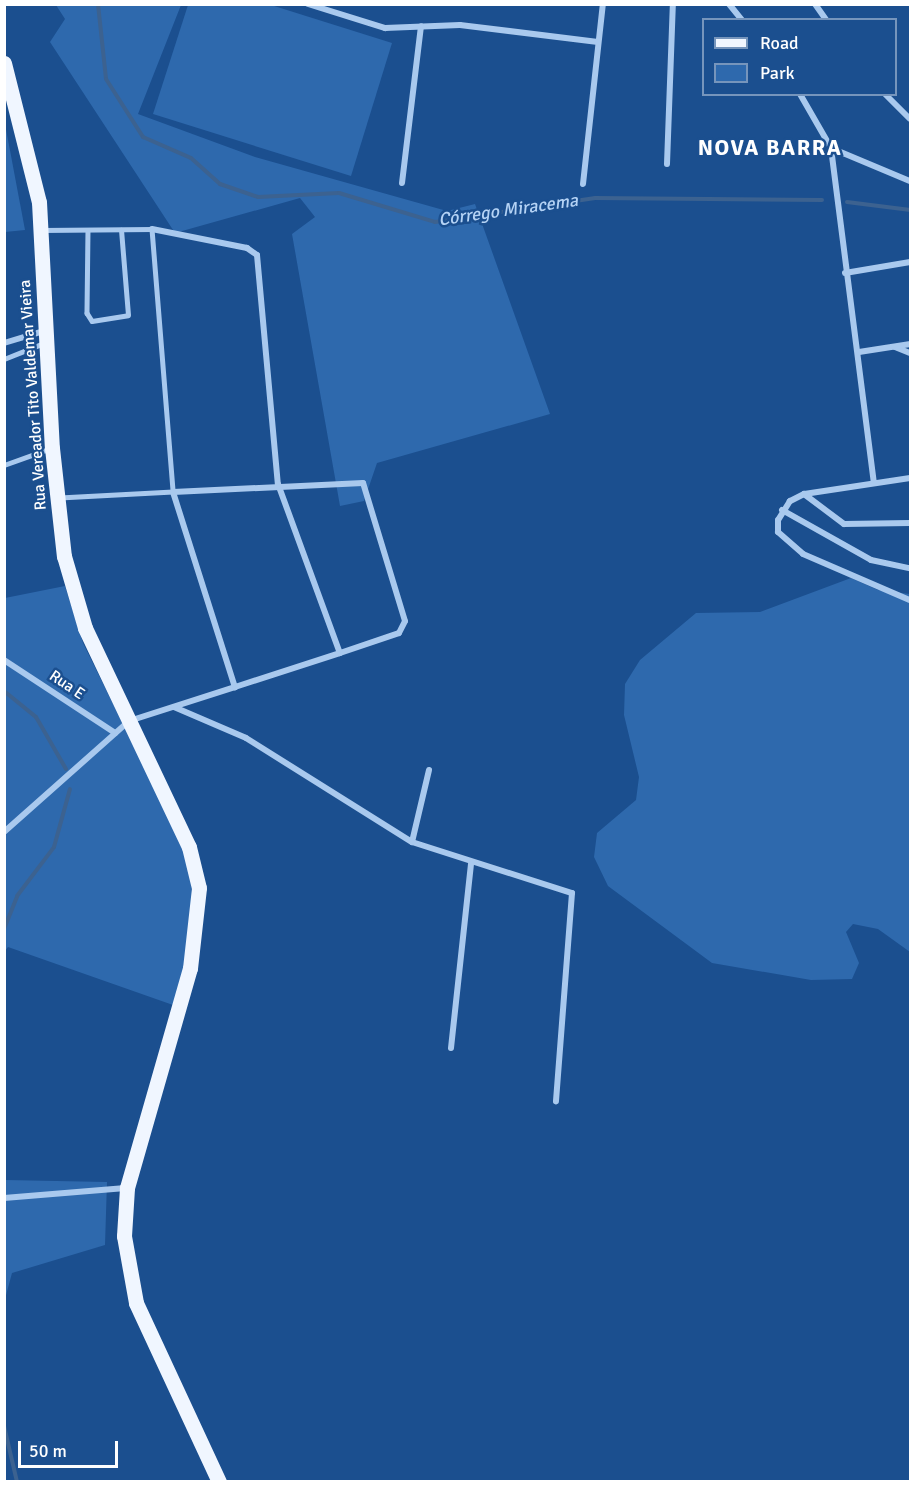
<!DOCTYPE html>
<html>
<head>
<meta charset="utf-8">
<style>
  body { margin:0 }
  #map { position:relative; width:915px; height:1486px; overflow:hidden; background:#1b4f8f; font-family:Signika,sans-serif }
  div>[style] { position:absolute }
  .green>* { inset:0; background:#2e69ad }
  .stream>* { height:4px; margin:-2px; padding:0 2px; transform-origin:2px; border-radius:2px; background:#3c6290 }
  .service>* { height:4.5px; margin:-2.25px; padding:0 2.25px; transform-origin:2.25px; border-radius:2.25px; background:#a9c9ee }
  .minor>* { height:6px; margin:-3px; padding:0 3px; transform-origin:3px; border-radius:3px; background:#a9c9ee }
  .primary>* { height:15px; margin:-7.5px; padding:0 7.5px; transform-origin:7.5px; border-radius:7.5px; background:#f0f6ff }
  span { translate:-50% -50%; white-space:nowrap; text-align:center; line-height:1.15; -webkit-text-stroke:5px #1b4f8f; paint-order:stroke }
  .street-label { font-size:16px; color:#fff }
  .water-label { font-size:18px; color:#b5d3f5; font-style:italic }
  .district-label { font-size:22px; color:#fff; font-weight:700; letter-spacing:1.5px }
  .frame { position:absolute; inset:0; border:6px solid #fff; pointer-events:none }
  .legend { position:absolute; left:702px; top:18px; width:195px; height:78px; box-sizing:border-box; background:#1b4f8f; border:2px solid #7695bc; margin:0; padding:8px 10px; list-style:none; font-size:18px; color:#fff }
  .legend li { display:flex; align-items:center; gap:12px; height:30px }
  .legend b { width:30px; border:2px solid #7695bc }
  .scale { position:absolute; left:18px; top:1441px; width:100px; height:27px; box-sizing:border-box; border:3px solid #fff; border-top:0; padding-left:8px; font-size:18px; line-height:21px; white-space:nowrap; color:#fff; -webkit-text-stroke:4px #1b4f8f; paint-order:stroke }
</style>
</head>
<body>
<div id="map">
  <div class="green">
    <i style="clip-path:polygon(56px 5px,181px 5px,138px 114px,255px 157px,447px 211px,475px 204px,550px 414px,377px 463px,364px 501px,340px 506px,292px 234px,315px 217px,300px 198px,175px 233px,50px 42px,65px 19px)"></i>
    <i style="clip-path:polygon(188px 5px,271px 5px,392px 43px,351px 176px,153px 114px)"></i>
    <i style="clip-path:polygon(5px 124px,25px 230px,5px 232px,4px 232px)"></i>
    <i style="clip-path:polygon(851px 578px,878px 590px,910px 594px,910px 952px,878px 929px,853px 924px,846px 932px,859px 963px,852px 979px,811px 980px,712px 963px,608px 886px,594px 857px,597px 833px,636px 800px,639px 777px,624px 715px,625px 684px,640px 660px,696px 613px,760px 612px)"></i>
    <i style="clip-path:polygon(65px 586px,83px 643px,191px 862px,193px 943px,173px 1005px,8px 947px,5px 951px,5px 598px)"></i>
    <i style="clip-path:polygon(5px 1180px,107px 1182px,105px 1245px,12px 1273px,5px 1299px)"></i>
  </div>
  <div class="stream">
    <i style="left:98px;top:4px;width:75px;rotate:83.9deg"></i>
    <i style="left:106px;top:79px;width:69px;rotate:57.5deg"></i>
    <i style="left:143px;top:137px;width:52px;rotate:23.6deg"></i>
    <i style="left:191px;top:158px;width:39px;rotate:42deg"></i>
    <i style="left:220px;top:184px;width:40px;rotate:18.9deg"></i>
    <i style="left:258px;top:197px;width:81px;rotate:-2.8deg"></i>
    <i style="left:339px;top:193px;width:100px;rotate:16.8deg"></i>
    <i style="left:435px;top:222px;width:162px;rotate:-8.5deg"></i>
    <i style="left:595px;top:198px;width:227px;rotate:0.5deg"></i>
    <i style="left:847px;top:202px;width:64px;rotate:7.2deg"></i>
    <i style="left:4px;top:691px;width:41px;rotate:39.1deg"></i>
    <i style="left:36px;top:717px;width:60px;rotate:60deg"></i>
    <i style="left:4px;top:929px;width:35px;rotate:-68deg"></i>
    <i style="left:17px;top:896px;width:61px;rotate:-52.9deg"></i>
    <i style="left:54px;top:847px;width:60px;rotate:-74.6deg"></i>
    <i style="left:4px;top:1426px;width:57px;rotate:76.9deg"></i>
  </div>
  <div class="service">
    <i style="left:42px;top:230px;width:110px;rotate:-0.5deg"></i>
    <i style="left:152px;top:229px;width:264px;rotate:85.4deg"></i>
    <i style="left:173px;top:492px;width:113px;rotate:177deg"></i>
    <i style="left:88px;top:230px;width:83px;rotate:90.7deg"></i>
    <i style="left:87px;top:313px;width:9px;rotate:58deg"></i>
    <i style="left:92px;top:321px;width:36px;rotate:-9deg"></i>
    <i style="left:128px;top:315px;width:85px;rotate:-94.7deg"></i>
    <i style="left:4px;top:359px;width:43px;rotate:-21.8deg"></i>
    <i style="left:4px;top:465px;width:48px;rotate:-19.6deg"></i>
  </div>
  <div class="minor">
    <i style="left:308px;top:4px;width:81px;rotate:17.3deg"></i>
    <i style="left:385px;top:28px;width:75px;rotate:-2.3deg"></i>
    <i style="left:460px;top:25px;width:139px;rotate:7deg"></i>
    <i style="left:729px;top:4px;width:21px;rotate:51deg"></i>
    <i style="left:815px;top:4px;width:19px;rotate:55deg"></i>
    <i style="left:800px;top:94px;width:62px;rotate:60.1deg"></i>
    <i style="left:831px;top:148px;width:86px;rotate:22.7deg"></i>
    <i style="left:885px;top:94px;width:35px;rotate:45deg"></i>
    <i style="left:831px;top:148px;width:337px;rotate:82.7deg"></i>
    <i style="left:667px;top:164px;width:160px;rotate:-87.9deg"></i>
    <i style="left:402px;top:183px;width:158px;rotate:-83.1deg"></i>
    <i style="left:583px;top:184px;width:181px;rotate:-83.7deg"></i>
    <i style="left:152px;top:229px;width:97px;rotate:11.3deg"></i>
    <i style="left:247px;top:248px;width:12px;rotate:35deg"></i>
    <i style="left:257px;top:255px;width:230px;rotate:84.8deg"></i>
    <i style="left:278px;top:484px;width:180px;rotate:69.9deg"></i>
    <i style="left:845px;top:273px;width:66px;rotate:-9.6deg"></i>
    <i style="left:4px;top:343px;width:42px;rotate:-16.7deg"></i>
    <i style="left:895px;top:347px;width:16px;rotate:22deg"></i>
    <i style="left:859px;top:352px;width:52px;rotate:-8.9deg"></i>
    <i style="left:910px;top:478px;width:107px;rotate:171.4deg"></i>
    <i style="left:804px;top:494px;width:16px;rotate:153deg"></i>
    <i style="left:790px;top:501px;width:22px;rotate:122deg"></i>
    <i style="left:778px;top:520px;width:12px;rotate:90deg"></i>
    <i style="left:778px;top:532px;width:33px;rotate:41deg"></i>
    <i style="left:803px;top:554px;width:116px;rotate:23.3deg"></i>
    <i style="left:804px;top:494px;width:50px;rotate:36.9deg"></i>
    <i style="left:844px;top:524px;width:66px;rotate:-0.9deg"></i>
    <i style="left:782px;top:510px;width:102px;rotate:29.3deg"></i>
    <i style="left:871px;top:560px;width:40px;rotate:12deg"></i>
    <i style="left:4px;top:660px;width:133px;rotate:33.3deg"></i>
    <i style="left:174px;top:707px;width:78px;rotate:23.3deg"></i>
    <i style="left:246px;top:738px;width:196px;rotate:32.1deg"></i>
    <i style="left:412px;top:842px;width:168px;rotate:17.7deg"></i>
    <i style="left:572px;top:893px;width:209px;rotate:94.4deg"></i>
    <i style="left:4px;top:832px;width:167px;rotate:-41.6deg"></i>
    <i style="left:129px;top:721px;width:111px;rotate:-17.8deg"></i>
    <i style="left:235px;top:687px;width:110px;rotate:-17.9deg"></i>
    <i style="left:340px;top:653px;width:62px;rotate:-18.7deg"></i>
    <i style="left:399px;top:633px;width:13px;rotate:-63deg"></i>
    <i style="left:405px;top:621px;width:144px;rotate:-106.9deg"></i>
    <i style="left:363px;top:483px;width:190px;rotate:177.3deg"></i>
    <i style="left:173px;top:492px;width:205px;rotate:72.4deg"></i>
    <i style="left:412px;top:842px;width:74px;rotate:-76.7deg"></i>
    <i style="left:451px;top:1048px;width:185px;rotate:-83.8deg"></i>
    <i style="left:4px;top:1198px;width:122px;rotate:-4.7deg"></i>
  </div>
  <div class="primary">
    <i style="left:4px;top:63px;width:143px;rotate:75.9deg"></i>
    <i style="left:39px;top:202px;width:246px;rotate:87deg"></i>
    <i style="left:52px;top:448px;width:109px;rotate:83.7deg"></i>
    <i style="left:64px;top:556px;width:75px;rotate:73.7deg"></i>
    <i style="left:85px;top:628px;width:242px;rotate:64.6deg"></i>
    <i style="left:189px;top:847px;width:42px;rotate:76.3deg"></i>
    <i style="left:199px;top:888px;width:81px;rotate:96.4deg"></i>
    <i style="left:190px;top:968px;width:229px;rotate:106deg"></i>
    <i style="left:127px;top:1188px;width:48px;rotate:93.6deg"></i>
    <i style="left:124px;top:1236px;width:68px;rotate:79.8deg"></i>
    <i style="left:136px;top:1303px;width:197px;rotate:65.1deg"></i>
  </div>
  <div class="street-label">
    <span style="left:33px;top:395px;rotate:-94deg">Rua Vereador Tito Valdemar Vieira</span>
    <span style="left:67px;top:685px;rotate:34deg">Rua E</span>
  </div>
  <div class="water-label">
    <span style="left:508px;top:210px;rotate:-8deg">Córrego Miracema</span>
  </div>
  <div class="district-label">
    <span style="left:770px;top:148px">NOVA BARRA</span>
  </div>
  <div class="frame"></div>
  <ul class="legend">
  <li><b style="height:8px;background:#f0f6ff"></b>Road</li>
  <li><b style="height:16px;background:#2e69ad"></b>Park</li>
  </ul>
  <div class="scale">50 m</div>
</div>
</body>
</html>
